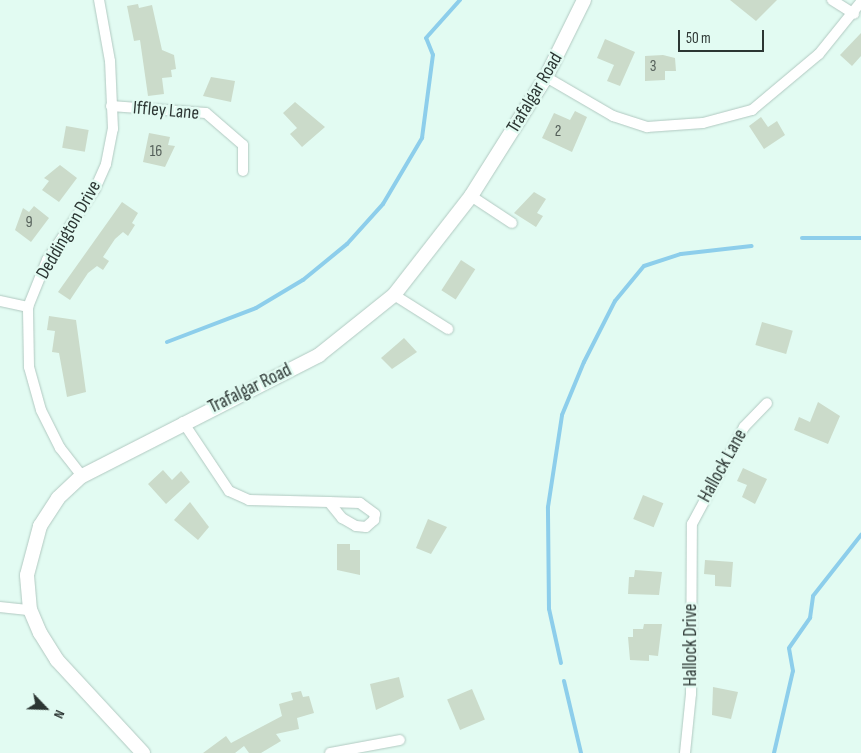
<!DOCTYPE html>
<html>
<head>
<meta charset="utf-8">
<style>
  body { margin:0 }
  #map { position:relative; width:861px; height:753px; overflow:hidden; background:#e2fbf2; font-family:"Sofia Sans Condensed",sans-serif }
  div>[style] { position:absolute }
  .stream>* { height:4px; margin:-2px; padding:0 2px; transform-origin:2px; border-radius:2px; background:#8dceeb }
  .building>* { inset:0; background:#cbdbca; transform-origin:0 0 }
  .roads { filter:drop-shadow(0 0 1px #b1c9c1) drop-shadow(0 0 1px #b1c9c1) }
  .street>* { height:10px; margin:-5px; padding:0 5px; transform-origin:5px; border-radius:5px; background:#fff }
  .secondary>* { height:14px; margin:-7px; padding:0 7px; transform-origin:7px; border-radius:7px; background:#fff }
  span { translate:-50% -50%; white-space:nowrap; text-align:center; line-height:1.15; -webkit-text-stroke:5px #e2fbf2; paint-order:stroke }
  .number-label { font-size:16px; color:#545f59 }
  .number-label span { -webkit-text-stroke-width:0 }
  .street-label { font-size:19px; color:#2c3633 }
  .north { position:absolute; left:20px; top:683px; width:50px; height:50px; -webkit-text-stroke:4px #e2fbf2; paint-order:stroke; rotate:114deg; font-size:14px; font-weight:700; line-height:20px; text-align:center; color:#2c3633 }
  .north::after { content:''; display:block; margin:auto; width:18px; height:22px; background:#2c3633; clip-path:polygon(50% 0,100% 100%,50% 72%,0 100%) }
  .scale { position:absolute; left:678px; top:30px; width:86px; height:22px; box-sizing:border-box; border:2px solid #2c3633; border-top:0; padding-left:6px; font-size:15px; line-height:18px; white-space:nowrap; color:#2c3633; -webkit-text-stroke:4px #e2fbf2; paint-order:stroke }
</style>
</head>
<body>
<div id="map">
  <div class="stream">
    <i style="left:802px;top:238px;width:59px"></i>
    <i style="left:167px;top:342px;width:95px;rotate:-20.9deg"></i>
    <i style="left:256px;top:308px;width:55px;rotate:-30.8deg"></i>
    <i style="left:303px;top:280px;width:57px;rotate:-39.3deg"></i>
    <i style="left:347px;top:244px;width:54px;rotate:-48deg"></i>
    <i style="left:383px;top:204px;width:77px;rotate:-59.4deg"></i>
    <i style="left:422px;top:138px;width:84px;rotate:-82.5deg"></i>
    <i style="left:433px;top:55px;width:18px;rotate:-112deg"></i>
    <i style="left:426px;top:38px;width:51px;rotate:-48.2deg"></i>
    <i style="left:561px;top:663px;width:55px;rotate:-102.5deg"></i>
    <i style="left:549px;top:609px;width:102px;rotate:-90.6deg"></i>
    <i style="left:548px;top:507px;width:93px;rotate:-81.3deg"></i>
    <i style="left:562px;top:415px;width:57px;rotate:-67.5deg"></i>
    <i style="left:584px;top:362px;width:68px;rotate:-63.1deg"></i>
    <i style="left:615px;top:301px;width:45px;rotate:-50.4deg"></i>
    <i style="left:644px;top:266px;width:39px;rotate:-18deg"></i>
    <i style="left:681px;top:254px;width:71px;rotate:-6.4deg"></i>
    <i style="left:564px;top:681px;width:74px;rotate:76.7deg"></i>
    <i style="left:774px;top:753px;width:84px;rotate:-77deg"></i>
    <i style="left:793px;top:671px;width:23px;rotate:-100deg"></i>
    <i style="left:789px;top:648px;width:37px;rotate:-55deg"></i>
    <i style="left:810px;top:618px;width:22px;rotate:-82deg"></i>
    <i style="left:813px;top:596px;width:78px;rotate:-51.8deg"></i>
  </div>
  <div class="building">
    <i style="clip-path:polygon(730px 0,777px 0,756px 21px)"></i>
    <i style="clip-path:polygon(138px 4px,139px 8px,152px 5px,162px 50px,174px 55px,176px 69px,171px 70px,172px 77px,162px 78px,164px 94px,148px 96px,140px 40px,134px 41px,127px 6px)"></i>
    <i style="clip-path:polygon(861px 33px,861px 56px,852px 66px,840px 55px)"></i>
    <i style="clip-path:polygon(605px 39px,635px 52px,620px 86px,607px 81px,614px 65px,597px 58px)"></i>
    <i style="clip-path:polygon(663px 55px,675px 58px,676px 71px,665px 71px,665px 80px,645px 81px,645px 56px)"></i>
    <i style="clip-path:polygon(211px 77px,235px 81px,231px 102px,203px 96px)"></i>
    <i style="clip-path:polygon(295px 102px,325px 127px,302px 147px,290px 134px,297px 128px,283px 113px)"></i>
    <i style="clip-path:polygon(575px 111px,587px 117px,572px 152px,542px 138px,554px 113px,570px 120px)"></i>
    <i style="clip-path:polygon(761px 117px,768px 127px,777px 121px,785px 135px,764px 149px,749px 126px)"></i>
    <i style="left:66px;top:126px;width:23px;height:22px;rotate:10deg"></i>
    <i style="clip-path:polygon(149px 133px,170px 137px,168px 145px,175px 146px,165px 167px,143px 162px)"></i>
    <i style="clip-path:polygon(60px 165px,77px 178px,59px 202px,42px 190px,49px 181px,44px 178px)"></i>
    <i style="clip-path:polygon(534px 192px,546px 199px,537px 213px,543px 216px,536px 227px,514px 213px)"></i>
    <i style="clip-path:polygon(122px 202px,138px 213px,132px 223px,135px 225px,128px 236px,123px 232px,115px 239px,103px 257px,109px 261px,103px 270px,97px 266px,88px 273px,70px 300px,58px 292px)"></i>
    <i style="clip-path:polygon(34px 206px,49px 218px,31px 242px,15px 230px,23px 208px,29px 212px)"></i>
    <i style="left:461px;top:260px;width:17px;height:36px;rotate:33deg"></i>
    <i style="clip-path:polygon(49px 316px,76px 320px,86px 392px,67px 397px,59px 353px,52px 352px,55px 331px,47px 330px)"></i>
    <i style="left:762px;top:322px;width:32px;height:24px;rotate:16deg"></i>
    <i style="clip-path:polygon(404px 338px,417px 352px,392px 369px,381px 358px)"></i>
    <i style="clip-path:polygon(818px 402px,840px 416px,828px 444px,794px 430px,799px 417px,810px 422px)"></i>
    <i style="clip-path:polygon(743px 468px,767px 479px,755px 504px,742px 497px,747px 485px,737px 481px)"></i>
    <i style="clip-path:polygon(163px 470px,172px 480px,181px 471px,190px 482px,166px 504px,148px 484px)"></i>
    <i style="left:643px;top:495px;width:22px;height:26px;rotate:22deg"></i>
    <i style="clip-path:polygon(190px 502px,209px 527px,198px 540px,174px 520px)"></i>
    <i style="clip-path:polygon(428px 519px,447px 527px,431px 554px,416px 548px)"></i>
    <i style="clip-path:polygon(337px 544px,350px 544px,350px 550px,360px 550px,360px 575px,337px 570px)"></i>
    <i style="clip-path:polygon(705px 560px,733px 562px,731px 587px,715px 586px,715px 575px,704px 574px)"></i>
    <i style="clip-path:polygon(635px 570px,662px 572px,659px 595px,628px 594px,629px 577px,634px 577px)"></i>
    <i style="clip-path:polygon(644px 624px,662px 624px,658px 656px,649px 655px,649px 661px,630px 660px,628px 637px,633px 637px,633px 629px,643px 629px)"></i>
    <i style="clip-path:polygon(399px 677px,404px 697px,376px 710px,370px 684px)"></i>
    <i style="clip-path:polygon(713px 687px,738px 692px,731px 719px,712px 715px)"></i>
    <i style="left:472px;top:689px;width:33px;height:27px;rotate:67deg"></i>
    <i style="clip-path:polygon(301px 691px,303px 697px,309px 696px,314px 713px,297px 718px,299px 729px,276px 734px,281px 741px,261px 753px,249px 753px,244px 746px,235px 753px,203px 753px,226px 736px,231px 743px,282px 716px,279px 704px,293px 700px,291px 693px)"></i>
  </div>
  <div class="roads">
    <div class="street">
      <i style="left:832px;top:0;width:26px;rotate:32deg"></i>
      <i style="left:546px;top:77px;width:78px;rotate:30.2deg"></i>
      <i style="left:613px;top:116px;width:36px;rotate:18deg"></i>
      <i style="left:647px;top:127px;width:56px;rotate:-4.1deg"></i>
      <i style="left:703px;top:123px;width:51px;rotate:-14.9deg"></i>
      <i style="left:752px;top:110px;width:87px;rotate:-39.9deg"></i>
      <i style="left:819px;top:54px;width:67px;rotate:-51.1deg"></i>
      <i style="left:111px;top:106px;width:95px;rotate:4.2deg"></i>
      <i style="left:206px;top:113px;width:49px;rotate:40.9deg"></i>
      <i style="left:243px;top:145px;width:26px;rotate:90deg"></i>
      <i style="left:471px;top:196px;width:49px;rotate:33.4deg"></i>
      <i style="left:394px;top:295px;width:64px;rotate:32.2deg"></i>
      <i style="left:0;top:301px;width:29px;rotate:12deg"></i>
      <i style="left:183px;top:422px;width:83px;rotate:56.3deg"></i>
      <i style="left:229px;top:491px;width:22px;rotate:24deg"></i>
      <i style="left:249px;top:500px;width:80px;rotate:1.4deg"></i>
      <i style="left:329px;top:502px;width:21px;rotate:51deg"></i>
      <i style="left:342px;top:518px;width:16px;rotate:30deg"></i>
      <i style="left:356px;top:526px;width:10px;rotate:6deg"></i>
      <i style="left:366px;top:527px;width:11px;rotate:-41deg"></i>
      <i style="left:374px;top:520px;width:6px;rotate:-81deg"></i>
      <i style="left:375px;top:514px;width:19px;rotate:-144deg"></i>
      <i style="left:360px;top:503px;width:31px;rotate:-178deg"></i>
      <i style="left:82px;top:476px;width:36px;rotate:-128deg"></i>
      <i style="left:60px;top:448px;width:42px;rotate:-116.6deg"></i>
      <i style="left:41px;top:410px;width:45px;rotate:-105.6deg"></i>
      <i style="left:29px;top:367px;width:60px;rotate:-91deg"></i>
      <i style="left:28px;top:307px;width:51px;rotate:-68deg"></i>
      <i style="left:47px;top:260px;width:86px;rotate:-55.9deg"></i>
      <i style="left:95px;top:189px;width:27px;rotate:-66deg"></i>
      <i style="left:106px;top:164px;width:36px;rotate:-79deg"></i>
      <i style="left:113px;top:129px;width:68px;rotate:-92.5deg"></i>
      <i style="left:110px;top:61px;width:62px;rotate:-100.2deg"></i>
      <i style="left:0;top:607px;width:30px;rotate:6deg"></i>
      <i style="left:330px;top:753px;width:71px;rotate:-10.5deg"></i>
      <i style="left:685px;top:753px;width:59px;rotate:-84.2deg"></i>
      <i style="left:691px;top:694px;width:170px;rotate:-89.7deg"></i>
      <i style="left:692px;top:524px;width:110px;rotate:-61.8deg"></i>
      <i style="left:744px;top:427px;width:33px;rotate:-46deg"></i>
    </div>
    <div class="secondary">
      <i style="left:143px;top:753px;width:127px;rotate:-132.8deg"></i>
      <i style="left:57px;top:660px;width:32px;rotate:-122deg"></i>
      <i style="left:40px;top:633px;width:25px;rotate:-113deg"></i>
      <i style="left:30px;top:610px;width:35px;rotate:-95deg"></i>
      <i style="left:27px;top:575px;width:51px;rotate:-75.1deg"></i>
      <i style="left:40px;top:526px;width:33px;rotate:-57deg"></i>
      <i style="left:58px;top:498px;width:33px;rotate:-43deg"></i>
      <i style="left:82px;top:476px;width:266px;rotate:-27deg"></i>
      <i style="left:319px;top:355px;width:96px;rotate:-38.7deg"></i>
      <i style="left:394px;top:295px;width:125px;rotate:-52.1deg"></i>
      <i style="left:471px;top:196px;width:141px;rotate:-57.8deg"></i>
      <i style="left:546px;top:77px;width:86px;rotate:-63.7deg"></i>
    </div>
  </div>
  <div class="number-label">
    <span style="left:653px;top:67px">3</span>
    <span style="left:558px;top:132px">2</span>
    <span style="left:156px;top:152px">16</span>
    <span style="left:29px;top:223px">9</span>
  </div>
  <div class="street-label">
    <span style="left:535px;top:93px;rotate:-59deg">Trafalgar Road</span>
    <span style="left:166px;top:111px;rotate:5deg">Iffley Lane</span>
    <span style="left:69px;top:230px;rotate:-60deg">Deddington Drive</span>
    <span style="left:250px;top:389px;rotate:-26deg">Trafalgar Road</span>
    <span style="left:723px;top:466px;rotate:-61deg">Hallock Lane</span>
    <span style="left:691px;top:645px;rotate:-90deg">Hallock Drive</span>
  </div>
  <div class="north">N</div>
  <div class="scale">50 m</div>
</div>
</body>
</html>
